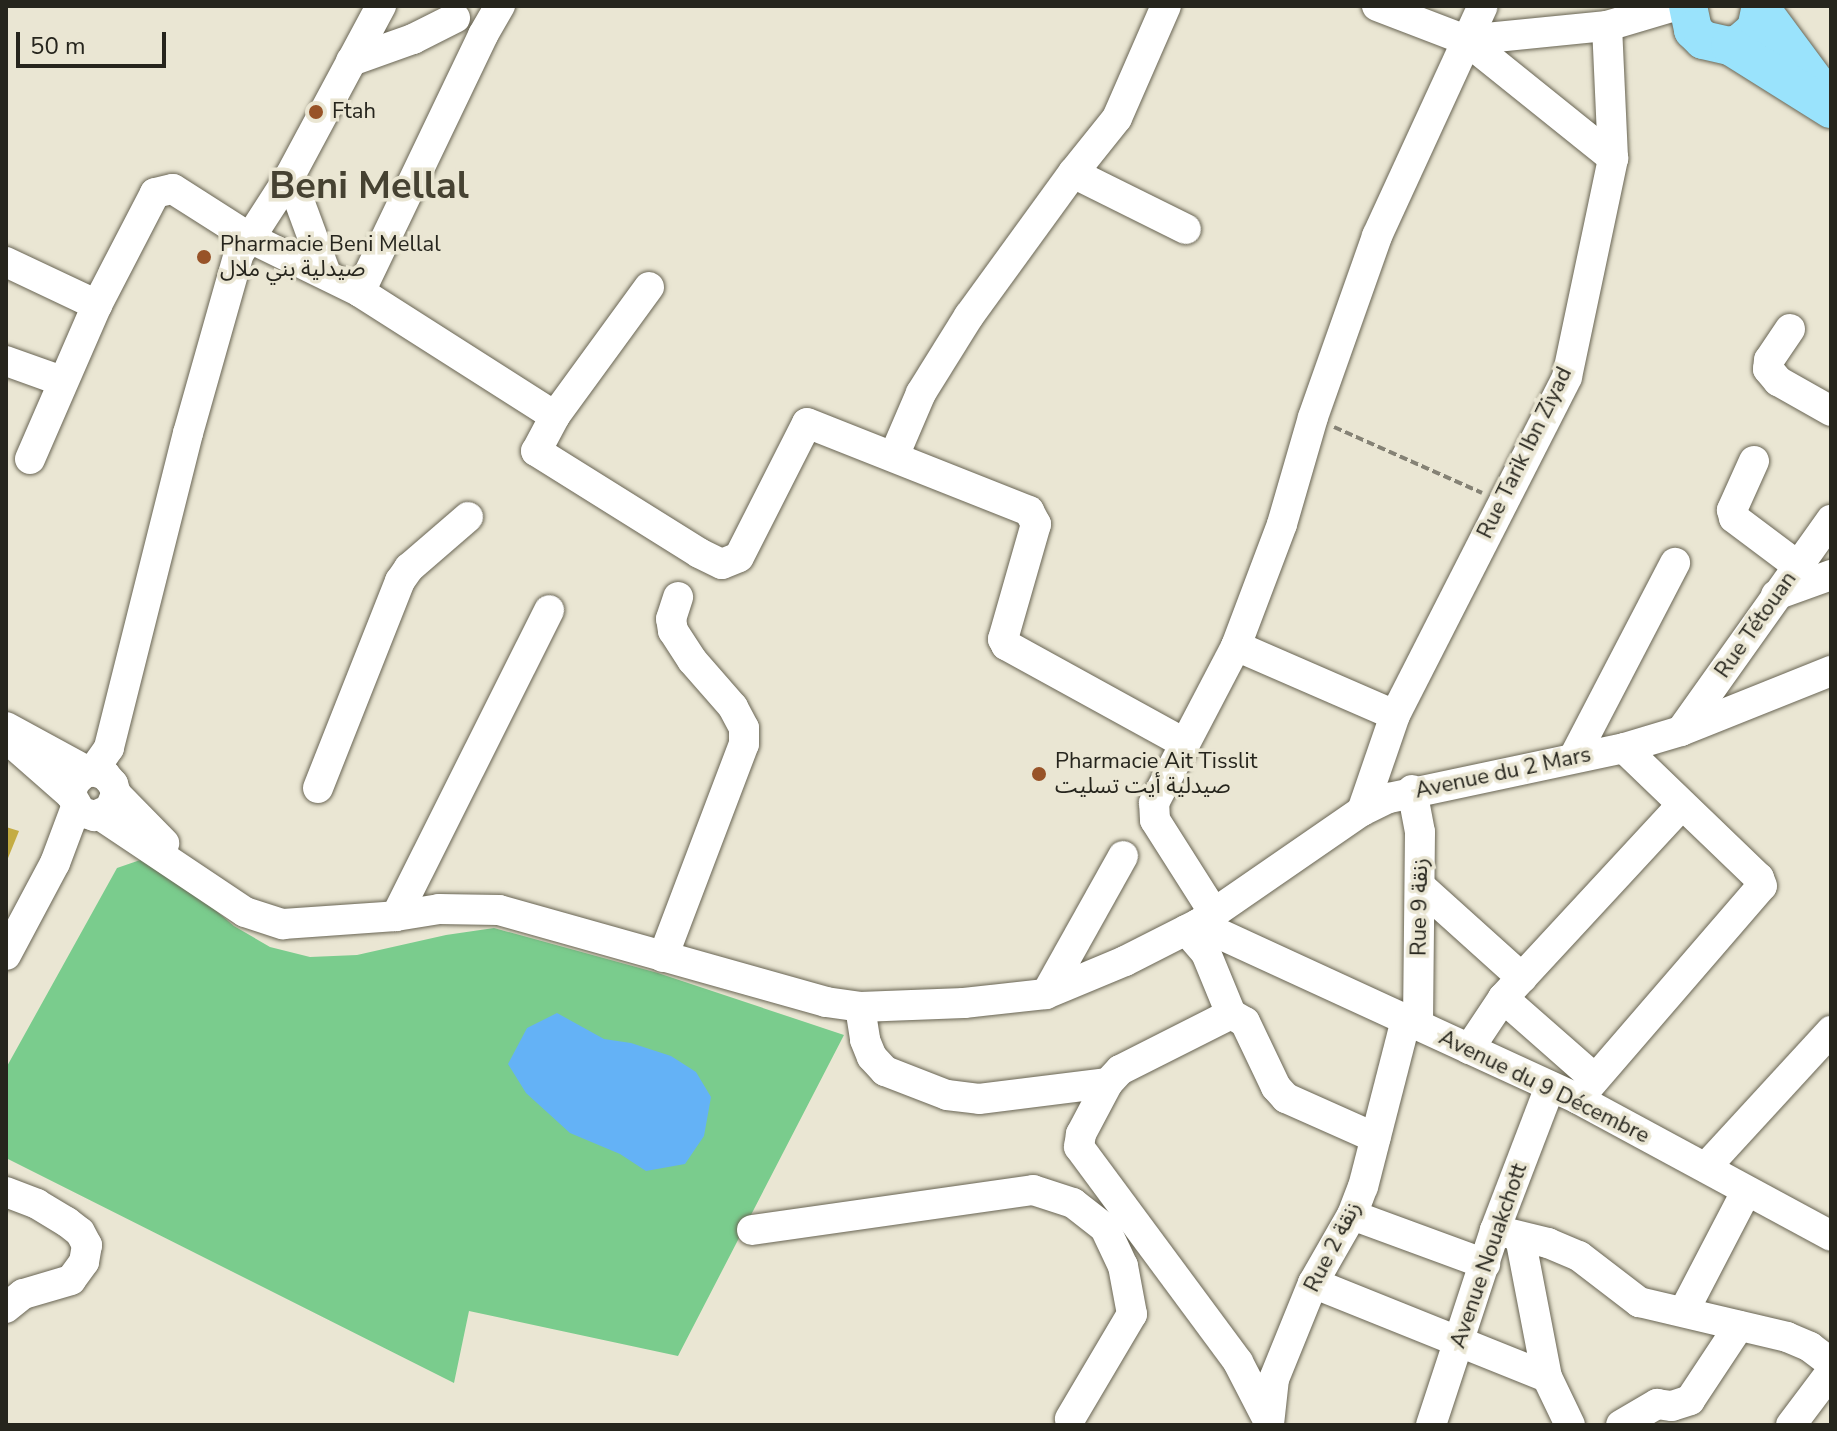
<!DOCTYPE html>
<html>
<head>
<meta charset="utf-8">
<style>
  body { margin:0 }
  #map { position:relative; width:1837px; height:1431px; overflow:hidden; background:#eae6d3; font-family:"Nunito Sans","Noto Sans Arabic",sans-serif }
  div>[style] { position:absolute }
  .green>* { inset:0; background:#7acc8d }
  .water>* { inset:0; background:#64b2f6 }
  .building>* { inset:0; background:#c4ac43 }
  .path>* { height:4px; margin-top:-2px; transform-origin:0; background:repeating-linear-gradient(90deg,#858275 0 8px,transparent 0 12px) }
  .roads { filter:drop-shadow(0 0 2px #696554) drop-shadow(0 0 2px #696554) }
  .minor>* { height:30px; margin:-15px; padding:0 15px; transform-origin:15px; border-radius:15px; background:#fff }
  .major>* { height:38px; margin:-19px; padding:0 19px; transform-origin:19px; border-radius:19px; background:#9ae3fc }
  .dots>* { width:22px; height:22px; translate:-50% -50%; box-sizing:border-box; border:4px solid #eae6d3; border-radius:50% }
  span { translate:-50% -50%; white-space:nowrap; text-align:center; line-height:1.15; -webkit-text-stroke:7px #eae6d3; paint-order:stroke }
  .poi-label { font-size:22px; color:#26251d }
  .left { translate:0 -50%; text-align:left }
  .street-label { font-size:22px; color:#26251d }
  .town-label { font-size:38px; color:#464232; font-weight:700 }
  .frame { position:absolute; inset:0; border:8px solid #26251d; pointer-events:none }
  .scale { position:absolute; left:16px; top:32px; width:150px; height:36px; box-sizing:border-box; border:4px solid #26251d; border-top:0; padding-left:10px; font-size:24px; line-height:28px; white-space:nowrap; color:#26251d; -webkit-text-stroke:6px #eae6d3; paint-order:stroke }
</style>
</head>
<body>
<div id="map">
  <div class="green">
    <i style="clip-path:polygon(146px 858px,169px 871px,234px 926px,270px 947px,310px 957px,357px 955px,446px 935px,494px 928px,658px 973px,844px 1035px,678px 1356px,469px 1311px,454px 1383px,6px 1158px,6px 1068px,117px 868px)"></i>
  </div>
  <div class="water">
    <i style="clip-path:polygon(557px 1013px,604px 1039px,631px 1043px,671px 1056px,696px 1072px,711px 1097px,704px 1136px,685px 1164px,646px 1171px,620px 1154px,570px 1133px,526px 1093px,508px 1064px,527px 1028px)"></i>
  </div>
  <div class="building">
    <i style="clip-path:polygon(6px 827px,19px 831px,6px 863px)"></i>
  </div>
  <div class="path">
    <i style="left:1334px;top:427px;width:162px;rotate:24deg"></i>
  </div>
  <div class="roads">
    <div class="minor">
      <i style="left:381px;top:6px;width:193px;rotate:118.2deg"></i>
      <i style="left:290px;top:176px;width:74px;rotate:122.8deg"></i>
      <i style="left:250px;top:238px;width:123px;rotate:26.1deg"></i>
      <i style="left:360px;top:292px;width:231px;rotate:32.5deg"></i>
      <i style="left:1377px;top:6px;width:95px;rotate:20.9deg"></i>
      <i style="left:1466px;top:40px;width:142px;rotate:-5.7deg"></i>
      <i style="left:1607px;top:26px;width:71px;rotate:-16.4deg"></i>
      <i style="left:1466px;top:40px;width:189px;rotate:38.8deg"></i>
      <i style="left:351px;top:61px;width:66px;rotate:-19.5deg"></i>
      <i style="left:413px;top:39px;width:47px;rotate:-26.6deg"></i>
      <i style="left:1073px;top:173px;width:126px;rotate:26.4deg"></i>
      <i style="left:290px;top:176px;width:104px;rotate:69.8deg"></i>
      <i style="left:6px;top:262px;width:101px;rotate:25.3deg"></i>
      <i style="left:649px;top:287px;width:160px;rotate:126.1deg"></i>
      <i style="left:555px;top:416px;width:40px;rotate:118deg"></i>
      <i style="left:536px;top:451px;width:192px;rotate:32deg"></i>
      <i style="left:699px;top:553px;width:25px;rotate:26deg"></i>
      <i style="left:722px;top:564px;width:18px;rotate:-22deg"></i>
      <i style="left:739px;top:557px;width:150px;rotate:-63.1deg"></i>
      <i style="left:807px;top:423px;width:239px;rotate:21.6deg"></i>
      <i style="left:1029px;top:511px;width:15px;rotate:62deg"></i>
      <i style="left:1036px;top:524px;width:120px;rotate:106deg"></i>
      <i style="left:1003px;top:639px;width:7px;rotate:63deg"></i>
      <i style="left:1006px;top:645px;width:203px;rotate:28.8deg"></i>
      <i style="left:360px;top:292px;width:285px;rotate:-64.4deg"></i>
      <i style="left:483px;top:35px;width:34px;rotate:-60deg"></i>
      <i style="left:1790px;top:329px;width:37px;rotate:124deg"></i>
      <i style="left:1769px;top:360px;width:9px;rotate:96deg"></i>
      <i style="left:1768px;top:369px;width:16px;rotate:50deg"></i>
      <i style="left:1778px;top:381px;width:61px;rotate:29.5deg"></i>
      <i style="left:6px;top:361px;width:59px;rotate:19.7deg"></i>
      <i style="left:894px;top:456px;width:69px;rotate:-66.8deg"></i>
      <i style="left:921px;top:393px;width:91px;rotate:-58.1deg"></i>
      <i style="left:969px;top:316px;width:177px;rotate:-54deg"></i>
      <i style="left:1073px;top:173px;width:70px;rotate:-51.3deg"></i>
      <i style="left:1117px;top:118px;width:122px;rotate:-66.4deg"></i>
      <i style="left:30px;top:459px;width:168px;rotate:-66.5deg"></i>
      <i style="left:97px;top:305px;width:126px;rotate:-62.6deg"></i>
      <i style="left:155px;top:193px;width:18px;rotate:-13deg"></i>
      <i style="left:173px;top:189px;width:91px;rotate:32.5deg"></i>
      <i style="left:250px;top:238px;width:19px;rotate:126deg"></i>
      <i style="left:239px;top:253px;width:187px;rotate:105.8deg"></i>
      <i style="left:188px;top:433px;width:325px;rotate:104.1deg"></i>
      <i style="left:109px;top:748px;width:28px;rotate:125deg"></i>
      <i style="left:1754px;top:461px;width:54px;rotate:114.2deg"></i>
      <i style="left:1732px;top:510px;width:8px;rotate:76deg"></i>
      <i style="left:1734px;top:518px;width:80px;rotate:36.9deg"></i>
      <i style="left:1776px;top:595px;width:59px;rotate:-20deg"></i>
      <i style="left:1236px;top:646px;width:173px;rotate:23.5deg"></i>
      <i style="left:6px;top:727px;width:94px;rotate:28.5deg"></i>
      <i style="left:1681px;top:731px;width:259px;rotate:-54.6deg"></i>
      <i style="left:13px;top:744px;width:77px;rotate:41.3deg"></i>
      <i style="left:1574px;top:757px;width:219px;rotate:-62.5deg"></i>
      <i style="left:318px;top:788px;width:223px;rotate:-68.4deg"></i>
      <i style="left:400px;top:581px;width:16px;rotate:-55deg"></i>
      <i style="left:409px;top:568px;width:78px;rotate:-40.8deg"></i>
      <i style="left:1412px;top:790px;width:43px;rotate:79.2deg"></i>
      <i style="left:1420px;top:832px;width:193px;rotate:90.6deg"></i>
      <i style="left:116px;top:794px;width:16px;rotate:112deg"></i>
      <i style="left:110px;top:809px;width:17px;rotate:155deg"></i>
      <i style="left:95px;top:816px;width:15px;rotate:-164deg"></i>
      <i style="left:81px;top:812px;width:20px;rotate:-120deg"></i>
      <i style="left:71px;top:795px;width:12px;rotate:-76deg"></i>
      <i style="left:74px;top:783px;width:13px;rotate:-45deg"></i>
      <i style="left:83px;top:774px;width:10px;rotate:-17deg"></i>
      <i style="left:93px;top:771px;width:13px;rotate:18deg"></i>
      <i style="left:105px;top:775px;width:12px;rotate:48deg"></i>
      <i style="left:113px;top:784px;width:10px;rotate:73deg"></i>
      <i style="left:116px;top:794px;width:69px;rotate:45.6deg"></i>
      <i style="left:1362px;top:811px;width:102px;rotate:-71deg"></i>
      <i style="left:1395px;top:715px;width:379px;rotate:-63deg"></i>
      <i style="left:1567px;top:377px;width:224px;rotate:-78.1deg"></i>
      <i style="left:1613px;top:158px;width:132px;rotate:-92.6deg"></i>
      <i style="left:100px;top:815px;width:174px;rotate:33.8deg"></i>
      <i style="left:245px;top:912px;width:40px;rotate:18deg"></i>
      <i style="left:283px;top:924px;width:113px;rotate:-4deg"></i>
      <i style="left:396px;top:916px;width:44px;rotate:-9.2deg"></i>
      <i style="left:439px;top:909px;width:60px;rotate:1deg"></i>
      <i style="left:499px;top:910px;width:340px;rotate:15.7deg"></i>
      <i style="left:826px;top:1002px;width:34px;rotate:8deg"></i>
      <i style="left:860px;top:1007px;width:104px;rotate:-2.2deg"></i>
      <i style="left:964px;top:1003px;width:82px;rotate:-6.3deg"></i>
      <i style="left:1046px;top:994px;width:86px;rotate:-22.7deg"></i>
      <i style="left:1125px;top:961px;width:82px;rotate:-26.9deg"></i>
      <i style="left:1198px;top:924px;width:199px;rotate:-34.6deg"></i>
      <i style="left:1362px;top:811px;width:30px;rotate:-26deg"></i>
      <i style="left:1389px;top:798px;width:240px;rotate:-12deg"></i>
      <i style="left:1624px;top:748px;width:59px;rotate:-16.6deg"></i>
      <i style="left:1681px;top:731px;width:162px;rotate:-21.8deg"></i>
      <i style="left:1421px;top:887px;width:136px;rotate:42deg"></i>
      <i style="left:1214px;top:913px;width:110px;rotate:-122.4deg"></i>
      <i style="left:1155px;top:820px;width:17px;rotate:-93deg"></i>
      <i style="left:1154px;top:803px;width:177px;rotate:-62.4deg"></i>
      <i style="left:1236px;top:646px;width:130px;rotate:-69.3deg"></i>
      <i style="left:1282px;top:524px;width:111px;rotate:-73.8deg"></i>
      <i style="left:1313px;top:417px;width:192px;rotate:-70.5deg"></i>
      <i style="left:1377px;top:236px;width:253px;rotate:-65.3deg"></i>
      <i style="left:396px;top:916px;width:342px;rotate:-63.4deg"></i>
      <i style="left:1198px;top:924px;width:418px;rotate:24.7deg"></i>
      <i style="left:1578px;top:1099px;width:288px;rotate:28.4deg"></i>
      <i style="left:1186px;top:930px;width:30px;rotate:49deg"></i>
      <i style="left:1206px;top:953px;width:66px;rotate:67.7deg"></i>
      <i style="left:1231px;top:1014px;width:16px;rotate:30deg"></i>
      <i style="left:1245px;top:1022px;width:72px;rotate:64.5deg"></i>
      <i style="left:1276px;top:1087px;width:15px;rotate:48deg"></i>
      <i style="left:1286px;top:1098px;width:98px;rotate:24deg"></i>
      <i style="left:6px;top:955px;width:104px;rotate:-62deg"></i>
      <i style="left:55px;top:863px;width:60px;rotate:-69.4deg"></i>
      <i style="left:663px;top:957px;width:228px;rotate:-69.2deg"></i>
      <i style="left:744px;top:744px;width:16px;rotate:-90deg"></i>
      <i style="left:744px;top:728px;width:24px;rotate:-118deg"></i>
      <i style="left:733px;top:707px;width:62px;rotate:-131.1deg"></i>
      <i style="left:692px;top:660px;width:35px;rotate:-123deg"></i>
      <i style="left:673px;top:631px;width:12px;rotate:-99deg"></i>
      <i style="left:671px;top:619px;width:23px;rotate:-72deg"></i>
      <i style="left:1046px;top:994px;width:158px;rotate:-60.8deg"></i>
      <i style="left:1503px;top:998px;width:121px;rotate:41.3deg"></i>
      <i style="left:860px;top:1007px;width:33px;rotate:81deg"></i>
      <i style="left:865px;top:1040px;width:18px;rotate:68deg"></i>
      <i style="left:872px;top:1057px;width:19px;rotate:47deg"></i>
      <i style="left:885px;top:1071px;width:66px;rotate:21.2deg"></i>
      <i style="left:947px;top:1095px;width:32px;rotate:7deg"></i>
      <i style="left:979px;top:1099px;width:130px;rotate:-7.1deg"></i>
      <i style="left:1231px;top:1014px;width:124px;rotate:153.2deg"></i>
      <i style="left:1120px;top:1070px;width:18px;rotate:133deg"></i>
      <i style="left:1108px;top:1083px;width:58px;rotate:117.9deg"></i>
      <i style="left:1081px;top:1134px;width:13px;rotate:99deg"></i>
      <i style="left:1079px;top:1147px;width:267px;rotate:53.5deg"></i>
      <i style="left:1238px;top:1362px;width:65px;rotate:62.7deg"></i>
      <i style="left:1469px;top:1049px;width:61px;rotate:-56.3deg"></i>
      <i style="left:1503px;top:998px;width:262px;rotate:-47.2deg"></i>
      <i style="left:1578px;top:1099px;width:281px;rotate:-49.2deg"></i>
      <i style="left:1762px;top:886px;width:9px;rotate:-111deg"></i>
      <i style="left:1759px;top:878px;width:187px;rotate:-136.1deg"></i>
      <i style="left:1706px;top:1167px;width:185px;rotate:-47.4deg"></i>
      <i style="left:6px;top:1192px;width:33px;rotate:21deg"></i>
      <i style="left:37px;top:1204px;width:35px;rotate:31deg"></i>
      <i style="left:67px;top:1222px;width:16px;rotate:38deg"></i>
      <i style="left:80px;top:1232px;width:15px;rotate:62deg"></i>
      <i style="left:87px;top:1245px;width:17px;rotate:100deg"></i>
      <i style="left:84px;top:1262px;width:22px;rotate:126deg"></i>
      <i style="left:71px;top:1280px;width:50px;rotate:163.7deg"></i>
      <i style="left:23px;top:1294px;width:22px;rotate:141deg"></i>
      <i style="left:1352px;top:1215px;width:142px;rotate:20.2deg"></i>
      <i style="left:752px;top:1230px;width:284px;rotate:-8.1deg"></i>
      <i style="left:1033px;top:1190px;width:42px;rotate:18deg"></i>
      <i style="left:1073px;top:1203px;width:41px;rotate:38deg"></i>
      <i style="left:1105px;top:1228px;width:42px;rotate:64.7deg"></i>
      <i style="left:1123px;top:1266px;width:49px;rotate:79.4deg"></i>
      <i style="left:1132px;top:1314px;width:122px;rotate:120.6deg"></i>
      <i style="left:1495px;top:1230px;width:55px;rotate:13.8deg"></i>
      <i style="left:1548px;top:1243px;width:34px;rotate:23deg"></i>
      <i style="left:1579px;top:1256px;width:76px;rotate:37.5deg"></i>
      <i style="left:1639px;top:1302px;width:152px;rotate:13.3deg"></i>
      <i style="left:1787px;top:1337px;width:25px;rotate:23deg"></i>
      <i style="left:1810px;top:1347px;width:26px;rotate:37deg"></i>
      <i style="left:1520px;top:1237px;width:143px;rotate:79.1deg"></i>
      <i style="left:1547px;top:1377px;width:53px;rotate:64.4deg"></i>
      <i style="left:1313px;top:1283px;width:252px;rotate:21.9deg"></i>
      <i style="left:1684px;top:1311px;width:134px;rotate:-62.5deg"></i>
      <i style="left:1269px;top:1424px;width:45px;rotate:-83.7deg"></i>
      <i style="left:1274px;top:1379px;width:104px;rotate:-67.9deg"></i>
      <i style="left:1313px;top:1283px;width:78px;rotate:-60.2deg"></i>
      <i style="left:1352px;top:1215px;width:30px;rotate:-69deg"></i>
      <i style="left:1363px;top:1187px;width:172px;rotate:-75.6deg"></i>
      <i style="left:1431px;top:1425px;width:205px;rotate:-71.8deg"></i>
      <i style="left:1495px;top:1230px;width:153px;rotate:-69deg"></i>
      <i style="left:1621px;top:1425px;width:42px;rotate:-30.3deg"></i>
      <i style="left:1657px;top:1404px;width:15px;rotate:8deg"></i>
      <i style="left:1672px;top:1406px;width:19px;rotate:-18deg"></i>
      <i style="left:1690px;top:1400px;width:89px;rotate:-56.5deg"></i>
      <i style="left:1791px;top:1425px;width:66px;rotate:-53deg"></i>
    </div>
    <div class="major">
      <i style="left:1688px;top:6px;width:25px;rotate:78deg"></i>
      <i style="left:1693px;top:30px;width:14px;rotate:45deg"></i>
      <i style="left:1703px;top:40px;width:28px;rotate:13deg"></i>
      <i style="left:1730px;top:46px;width:10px;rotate:-17deg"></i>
      <i style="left:1740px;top:43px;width:21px;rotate:-41deg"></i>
      <i style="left:1756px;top:29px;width:24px;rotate:-78deg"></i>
      <i style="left:1762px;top:10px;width:109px;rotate:53.5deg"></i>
      <i style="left:1730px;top:46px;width:119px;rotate:32deg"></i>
    </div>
  </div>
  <div class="dots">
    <i style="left:316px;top:112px;background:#985328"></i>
    <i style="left:204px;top:257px;background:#985328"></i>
    <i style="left:1039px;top:774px;background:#985328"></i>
  </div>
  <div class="poi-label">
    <span class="left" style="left:332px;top:112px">Ftah</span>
    <span class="left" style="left:220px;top:257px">Pharmacie Beni Mellal<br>صيدلية بني ملال</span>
    <span class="left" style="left:1055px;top:774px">Pharmacie Ait Tisslit<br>صيدلية أيت تسليت</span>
  </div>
  <div class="street-label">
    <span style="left:1525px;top:453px;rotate:-64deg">Rue Tarik Ibn Ziyad</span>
    <span style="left:1756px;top:625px;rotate:-55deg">Rue Tétouan</span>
    <span style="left:1503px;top:773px;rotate:-12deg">Avenue du 2 Mars</span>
    <span style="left:1420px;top:907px;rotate:-89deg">Rue 9 زنقة</span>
    <span style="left:1544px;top:1087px;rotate:26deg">Avenue du 9 Décembre</span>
    <span style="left:1333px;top:1247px;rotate:-63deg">Rue 2 زنقة</span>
    <span style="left:1489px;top:1256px;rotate:-71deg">Avenue Nouakchott</span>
  </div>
  <div class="town-label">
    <span style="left:369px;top:186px">Beni Mellal</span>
  </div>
  <div class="frame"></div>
  <div class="scale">50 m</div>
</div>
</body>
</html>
